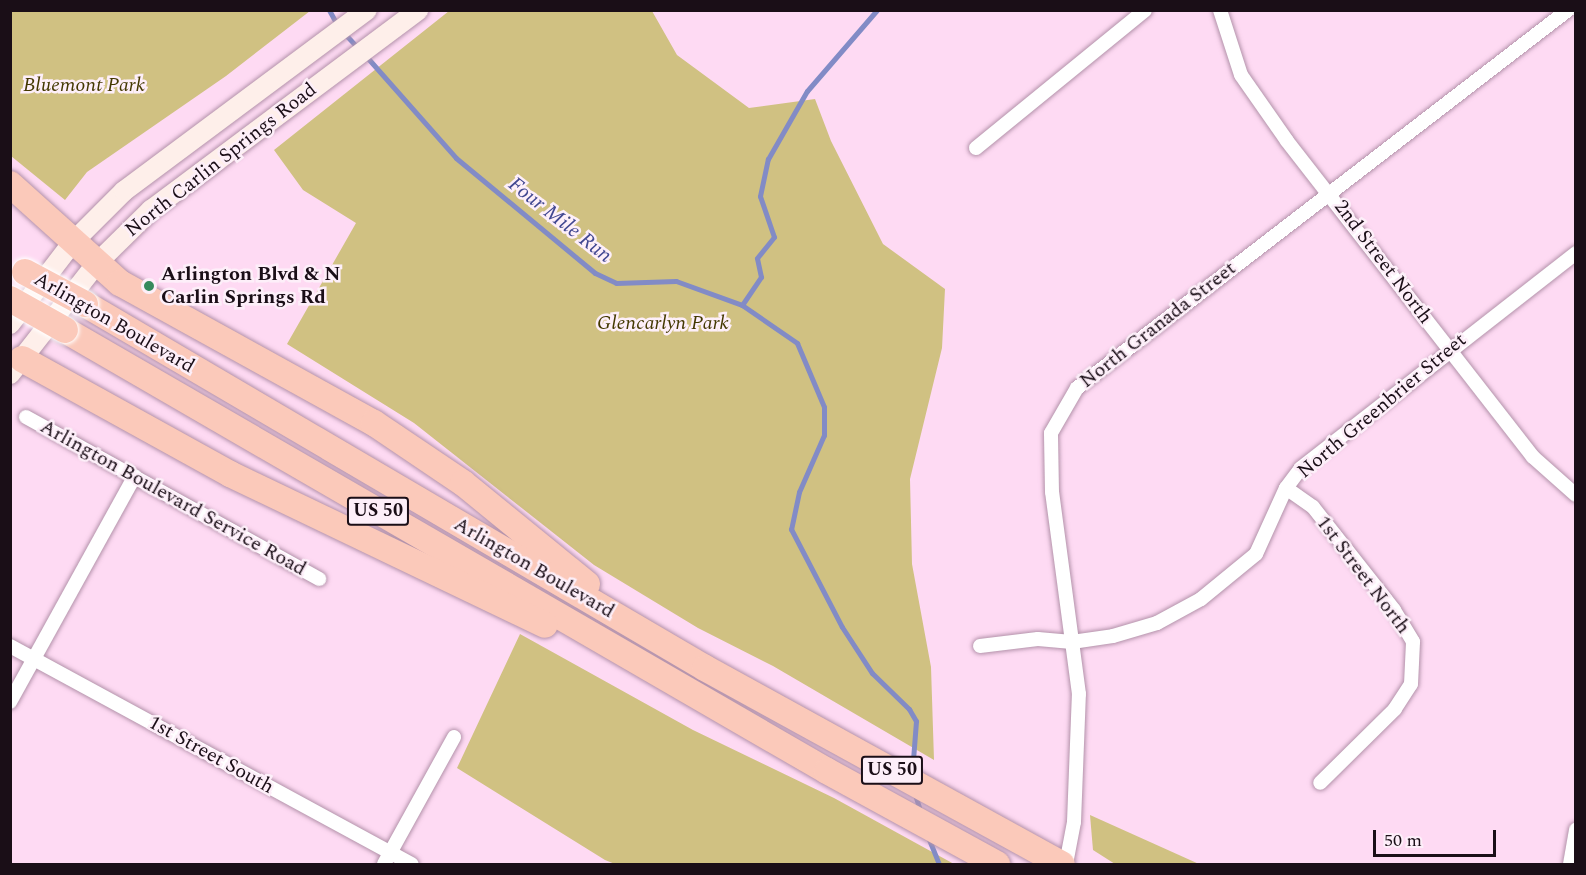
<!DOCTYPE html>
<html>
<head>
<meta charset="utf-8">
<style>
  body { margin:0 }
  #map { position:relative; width:1586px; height:875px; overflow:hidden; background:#fedaf3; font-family:Spectral,serif }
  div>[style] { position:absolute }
  .green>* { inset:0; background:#d0c182 }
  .stream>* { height:5px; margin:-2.5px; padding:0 2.5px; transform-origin:2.5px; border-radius:2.5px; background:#828bc6 }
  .roads { filter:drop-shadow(0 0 2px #b392aa) drop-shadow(0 0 2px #b392aa) }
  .street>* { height:14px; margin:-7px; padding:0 7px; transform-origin:7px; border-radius:7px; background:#fff }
  .secondary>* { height:20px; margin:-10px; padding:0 10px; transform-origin:10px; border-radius:10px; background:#feefea }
  .highway>* { height:26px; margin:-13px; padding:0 13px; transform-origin:13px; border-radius:13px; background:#fbc9ba }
  .bridges { filter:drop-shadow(0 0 2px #fff) drop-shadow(0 0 2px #fff) }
  .highway-bridge>* { height:26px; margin:-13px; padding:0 13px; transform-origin:13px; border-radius:13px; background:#fbc9ba }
  .dots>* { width:16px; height:16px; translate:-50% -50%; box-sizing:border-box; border:3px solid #fdeff9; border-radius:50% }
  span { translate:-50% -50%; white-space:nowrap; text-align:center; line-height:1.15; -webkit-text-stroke:5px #fdeff9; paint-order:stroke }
  .shield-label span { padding:2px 4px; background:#fdeff9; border:2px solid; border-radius:4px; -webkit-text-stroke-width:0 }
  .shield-label { font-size:18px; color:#1a0e17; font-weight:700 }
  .park-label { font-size:20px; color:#433800; font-style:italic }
  .street-label { font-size:20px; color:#1a0e17 }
  .poi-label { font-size:20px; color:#1a0e17; font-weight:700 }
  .left { translate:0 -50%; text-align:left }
  .water-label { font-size:21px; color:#424891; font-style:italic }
  .frame { position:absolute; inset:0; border:12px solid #1a0e17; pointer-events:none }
  .scale { position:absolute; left:1373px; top:830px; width:123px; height:27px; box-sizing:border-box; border:3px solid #1a0e17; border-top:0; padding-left:8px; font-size:18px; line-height:21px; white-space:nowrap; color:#1a0e17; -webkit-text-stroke:4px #fdeff9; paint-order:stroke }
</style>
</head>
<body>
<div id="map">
  <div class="green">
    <i style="clip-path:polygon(10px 11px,11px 10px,310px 11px,226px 76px,87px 172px,65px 200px,11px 156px)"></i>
    <i style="clip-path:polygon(449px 11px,652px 11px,677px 55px,749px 108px,815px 99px,831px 141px,883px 244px,945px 289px,942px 348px,910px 479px,912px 564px,931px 667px,934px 760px,773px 666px,698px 628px,594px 565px,414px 423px,287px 344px,356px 223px,303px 190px,274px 150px)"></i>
    <i style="clip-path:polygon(520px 634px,693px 730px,834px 798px,954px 864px,615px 864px,605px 860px,457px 768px)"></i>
    <i style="clip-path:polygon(1090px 815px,1199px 864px,1115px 864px,1093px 850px)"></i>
  </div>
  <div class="stream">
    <i style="left:329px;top:10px;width:18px;rotate:61deg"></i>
    <i style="left:344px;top:33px;width:21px;rotate:47deg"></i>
    <i style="left:365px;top:55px;width:137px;rotate:48.5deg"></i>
    <i style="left:456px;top:158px;width:180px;rotate:39.6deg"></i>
    <i style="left:595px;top:273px;width:23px;rotate:25deg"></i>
    <i style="left:616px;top:283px;width:60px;rotate:-1.9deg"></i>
    <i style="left:676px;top:281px;width:70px;rotate:20deg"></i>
    <i style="left:742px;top:305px;width:67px;rotate:34.6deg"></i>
    <i style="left:797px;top:343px;width:69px;rotate:67.1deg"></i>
    <i style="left:824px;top:407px;width:28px;rotate:90deg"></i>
    <i style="left:824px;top:435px;width:62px;rotate:113.7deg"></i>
    <i style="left:799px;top:492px;width:38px;rotate:102deg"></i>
    <i style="left:791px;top:529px;width:110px;rotate:62.5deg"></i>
    <i style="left:842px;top:627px;width:55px;rotate:56.9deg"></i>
    <i style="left:872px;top:673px;width:52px;rotate:44.2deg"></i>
    <i style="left:909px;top:709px;width:14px;rotate:60deg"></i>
    <i style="left:916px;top:721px;width:52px;rotate:94.4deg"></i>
    <i style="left:742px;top:305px;width:34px;rotate:-56deg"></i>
    <i style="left:761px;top:277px;width:19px;rotate:-102deg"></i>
    <i style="left:757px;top:258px;width:27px;rotate:-51deg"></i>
    <i style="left:774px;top:237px;width:43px;rotate:-108.9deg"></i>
    <i style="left:760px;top:196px;width:38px;rotate:-78deg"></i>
    <i style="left:768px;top:159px;width:78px;rotate:-60.2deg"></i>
    <i style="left:807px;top:91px;width:107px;rotate:-49.2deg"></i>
    <i style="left:914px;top:791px;width:21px;rotate:73deg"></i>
    <i style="left:928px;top:837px;width:29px;rotate:68deg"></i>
  </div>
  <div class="roads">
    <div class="street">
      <i style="left:1220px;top:10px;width:68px;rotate:72.1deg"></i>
      <i style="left:1241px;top:75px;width:80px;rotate:55.1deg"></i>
      <i style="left:1287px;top:141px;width:400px;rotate:52.1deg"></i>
      <i style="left:1533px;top:457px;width:57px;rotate:41.5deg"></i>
      <i style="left:976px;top:148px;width:218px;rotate:-39.2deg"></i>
      <i style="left:26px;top:417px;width:335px;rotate:28.9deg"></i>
      <i style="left:1286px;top:488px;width:33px;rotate:35deg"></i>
      <i style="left:1313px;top:507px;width:131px;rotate:51.8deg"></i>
      <i style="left:1394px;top:610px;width:37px;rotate:59deg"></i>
      <i style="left:1413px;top:642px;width:42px;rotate:92.7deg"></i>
      <i style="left:1411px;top:684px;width:30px;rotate:123deg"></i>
      <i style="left:1395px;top:709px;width:105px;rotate:135.4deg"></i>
      <i style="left:10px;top:646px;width:457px;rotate:28.5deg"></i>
      <i style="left:980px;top:646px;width:58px;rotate:-6.9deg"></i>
      <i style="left:1038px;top:639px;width:34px;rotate:5deg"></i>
      <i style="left:1072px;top:642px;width:41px;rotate:-8.3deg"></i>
      <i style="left:1113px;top:636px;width:46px;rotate:-16.5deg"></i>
      <i style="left:1157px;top:623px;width:50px;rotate:-28.6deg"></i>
      <i style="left:1201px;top:599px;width:71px;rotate:-39.3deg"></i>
      <i style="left:1256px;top:554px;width:72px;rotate:-65.6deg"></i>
      <i style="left:1286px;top:488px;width:25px;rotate:-53deg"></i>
      <i style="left:1301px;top:468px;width:349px;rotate:-38deg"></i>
      <i style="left:10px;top:702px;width:258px;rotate:-61.1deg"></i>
      <i style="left:384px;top:864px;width:145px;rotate:-61.1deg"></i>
      <i style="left:1066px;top:864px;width:43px;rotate:-79.2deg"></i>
      <i style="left:1074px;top:822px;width:128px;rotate:-87.8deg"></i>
      <i style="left:1079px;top:694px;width:204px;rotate:-97.6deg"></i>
      <i style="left:1052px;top:492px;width:59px;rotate:-91deg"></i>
      <i style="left:1051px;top:433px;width:52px;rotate:-60deg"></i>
      <i style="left:1077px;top:388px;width:620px;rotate:-37.59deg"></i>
      <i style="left:1570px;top:864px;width:35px;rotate:-80deg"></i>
    </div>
    <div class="secondary">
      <i style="left:10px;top:324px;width:103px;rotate:-52.5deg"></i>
      <i style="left:73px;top:242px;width:72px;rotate:-45deg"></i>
      <i style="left:124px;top:191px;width:303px;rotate:-36.7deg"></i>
      <i style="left:10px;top:374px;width:141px;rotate:-51.9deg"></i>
      <i style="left:97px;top:263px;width:76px;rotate:-44.5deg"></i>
      <i style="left:151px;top:210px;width:334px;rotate:-36.8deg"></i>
    </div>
    <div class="highway">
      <i style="left:10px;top:184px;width:148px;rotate:42deg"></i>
      <i style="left:120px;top:283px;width:290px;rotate:28.9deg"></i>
      <i style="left:374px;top:423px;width:107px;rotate:34deg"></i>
      <i style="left:463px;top:483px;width:160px;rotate:39.2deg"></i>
      <i style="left:85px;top:304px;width:719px;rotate:30.42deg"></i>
      <i style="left:705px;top:668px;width:407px;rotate:28.8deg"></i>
      <i style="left:65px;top:330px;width:880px;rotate:30.06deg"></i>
      <i style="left:827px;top:771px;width:194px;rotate:28.7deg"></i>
      <i style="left:22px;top:359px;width:238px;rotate:28.9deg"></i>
      <i style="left:230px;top:474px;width:349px;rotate:25.6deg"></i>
    </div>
  </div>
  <div class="bridges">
    <div class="highway-bridge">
      <i style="left:25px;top:272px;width:68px;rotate:28.1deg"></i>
      <i style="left:10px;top:299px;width:63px;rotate:29.4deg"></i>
    </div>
  </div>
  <div class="dots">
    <i style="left:149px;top:286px;background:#368a5c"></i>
  </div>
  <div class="shield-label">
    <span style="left:378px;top:511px">US 50</span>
    <span style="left:892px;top:770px">US 50</span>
  </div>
  <div class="park-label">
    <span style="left:84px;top:85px">Bluemont Park</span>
    <span style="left:663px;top:323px">Glencarlyn Park</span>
  </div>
  <div class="street-label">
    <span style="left:221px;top:160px;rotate:-38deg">North Carlin Springs Road</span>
    <span style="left:1383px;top:262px;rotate:53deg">2nd Street North</span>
    <span style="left:114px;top:323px;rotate:30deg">Arlington Boulevard</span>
    <span style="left:1158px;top:325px;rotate:-38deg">North Granada Street</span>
    <span style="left:1382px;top:406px;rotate:-40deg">North Greenbrier Street</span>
    <span style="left:173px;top:498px;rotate:29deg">Arlington Boulevard Service Road</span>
    <span style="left:534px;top:568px;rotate:30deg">Arlington Boulevard</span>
    <span style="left:1363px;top:575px;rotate:53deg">1st Street North</span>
    <span style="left:211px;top:755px;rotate:29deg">1st Street South</span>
  </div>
  <div class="poi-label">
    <span class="left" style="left:161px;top:286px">Arlington Blvd &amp; N<br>Carlin Springs Rd</span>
  </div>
  <div class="water-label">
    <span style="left:560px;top:220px;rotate:38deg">Four Mile Run</span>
  </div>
  <div class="frame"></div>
  <div class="scale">50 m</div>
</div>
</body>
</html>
